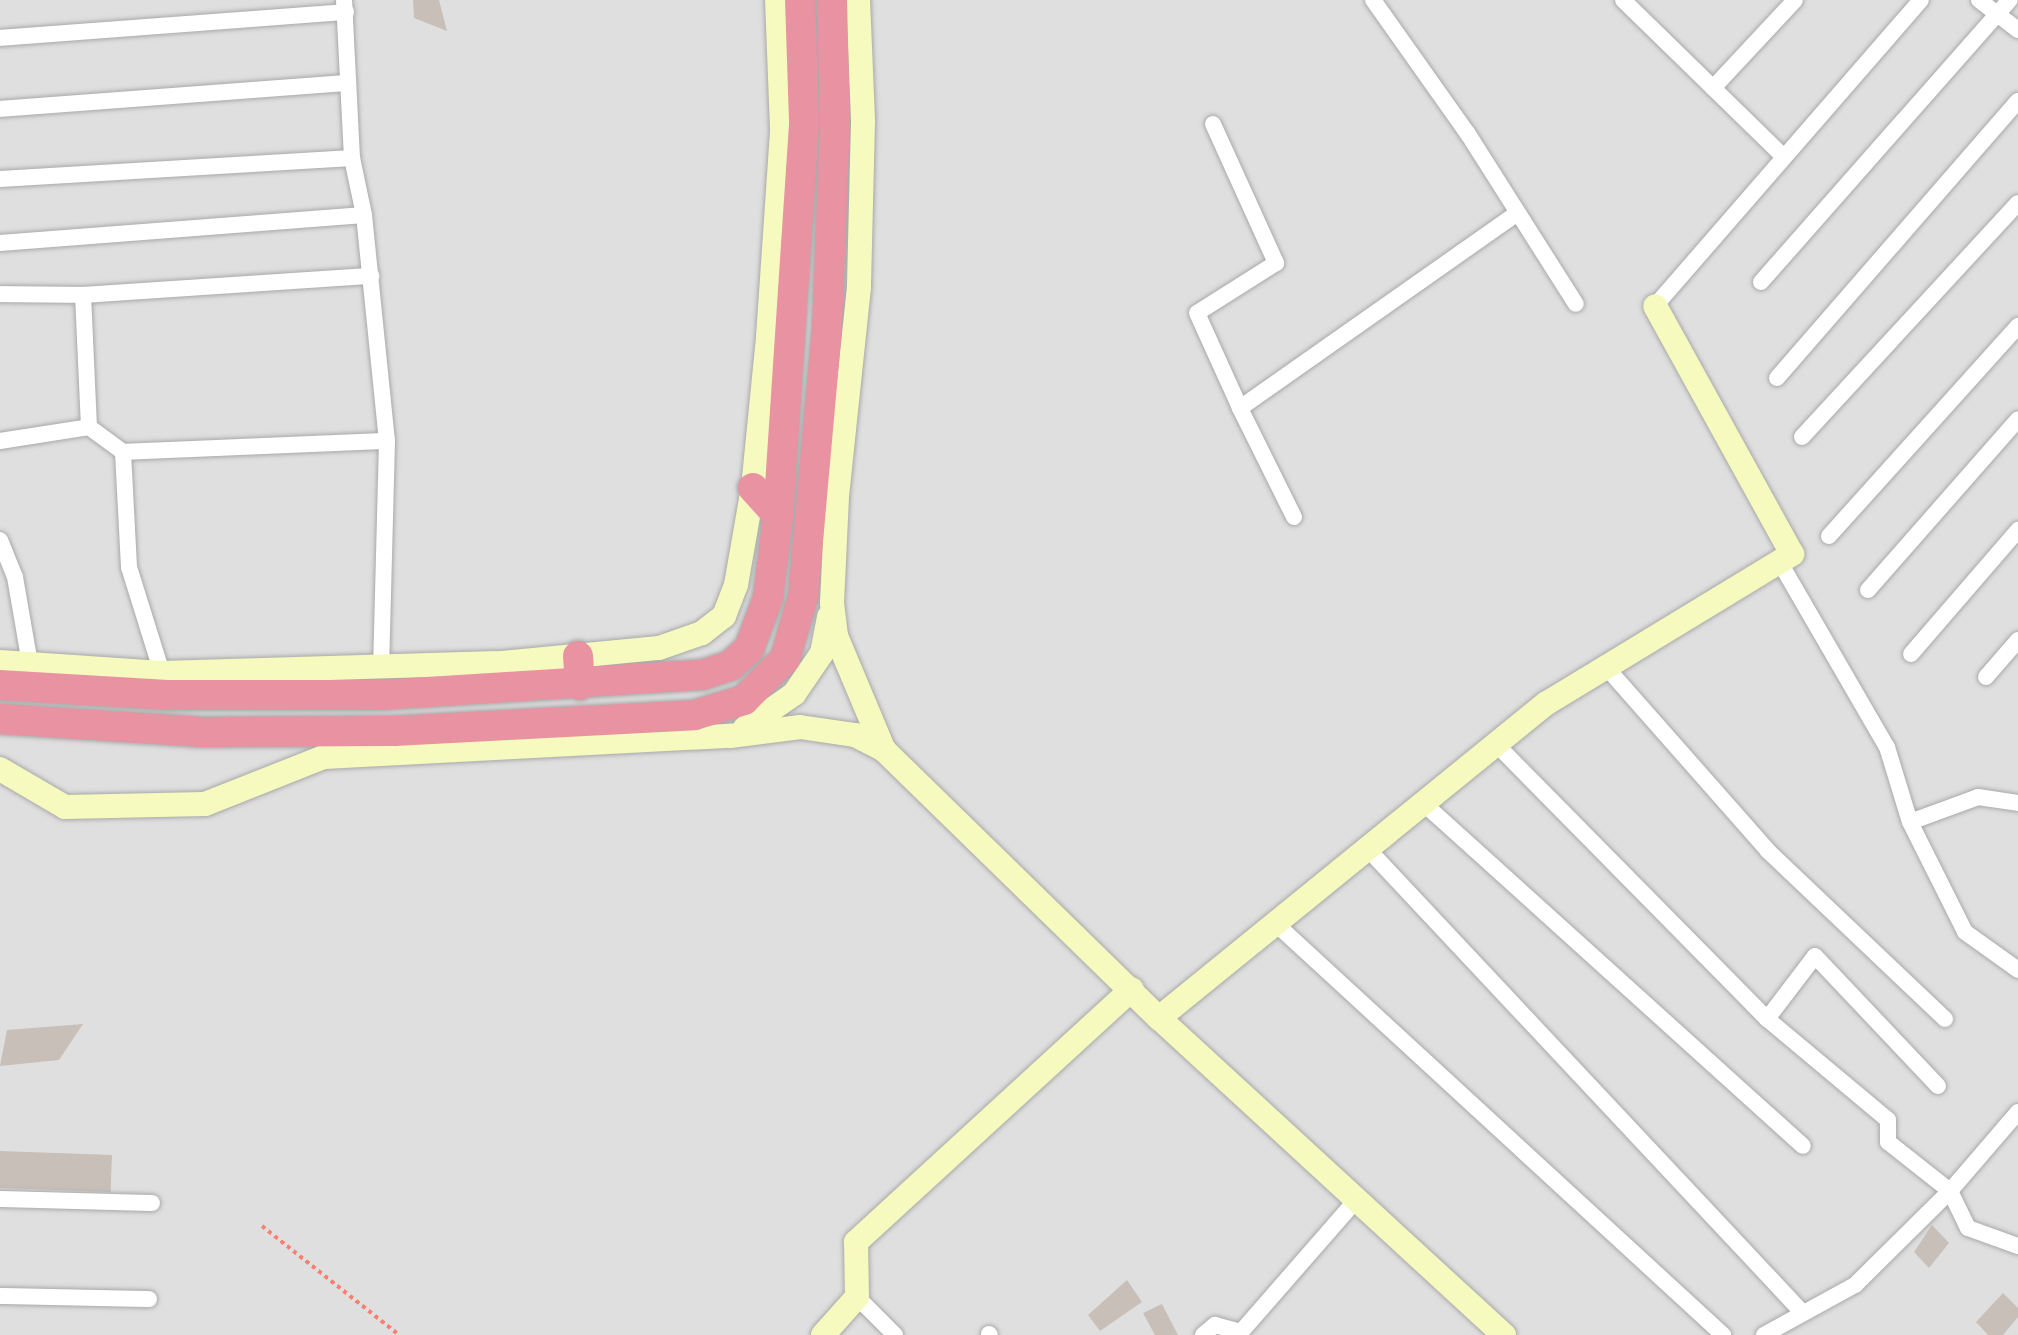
<!DOCTYPE html>
<html>
<head>
<meta charset="utf-8">
<style>
  body { margin:0 }
  #map { position:relative; width:2018px; height:1335px; overflow:hidden; background:#f2efe9; font-family:"DejaVu Sans",sans-serif }
  div>[style] { position:absolute }
  .residential>* { inset:0; background:#e0dfdf; transform-origin:0 0 }
  .building>* { inset:0; background:#c7bfb8; transform-origin:0 0 }
  .path>* { height:4px; margin-top:-2px; transform-origin:0; background:repeating-linear-gradient(90deg,#fa8072 0 4px,transparent 0 8px) }
  .roads { filter:drop-shadow(0 0 2px #a9a9a9) drop-shadow(0 0 2px #a9a9a9) }
  .street>* { height:16px; margin:-8px; padding:0 8px; transform-origin:8px; border-radius:8px; background:#fff }
  .secondary>* { height:24px; margin:-12px; padding:0 12px; transform-origin:12px; border-radius:12px; background:#f7fabf }
  .highway>* { height:30px; margin:-15px; padding:0 15px; transform-origin:15px; border-radius:15px; background:#e892a2 }
  span { translate:-50% -50%; white-space:nowrap; text-align:center; line-height:1.15; -webkit-text-stroke:8px #fff; paint-order:stroke }
</style>
</head>
<body>
<div id="map">
  <div class="residential">
    <i style="left:0;top:0;width:2018px;height:1335px"></i>
  </div>
  <div class="building">
    <i style="clip-path:polygon(413px 0,439px 0,447px 31px,414px 18px)"></i>
    <i style="clip-path:polygon(83px 1024px,59px 1060px,0 1066px,7px 1030px)"></i>
    <i style="left:0;top:1151px;width:112px;height:37px;rotate:2deg"></i>
    <i style="clip-path:polygon(1932px 1225px,1949px 1243px,1929px 1268px,1914px 1252px)"></i>
    <i style="clip-path:polygon(1127px 1280px,1142px 1302px,1100px 1331px,1088px 1315px)"></i>
    <i style="clip-path:polygon(2003px 1293px,2018px 1308px,2018px 1317px,2003px 1335px,1988px 1335px,1976px 1322px)"></i>
    <i style="clip-path:polygon(1162px 1304px,1178px 1335px,1155px 1335px,1143px 1313px)"></i>
  </div>
  <div class="path">
    <i style="left:262px;top:1226px;width:175px;rotate:38.5deg"></i>
  </div>
  <div class="roads">
    <div class="street">
      <i style="left:344px;top:0;width:158px;rotate:87.1deg"></i>
      <i style="left:352px;top:158px;width:58px;rotate:78.1deg"></i>
      <i style="left:364px;top:215px;width:227px;rotate:84.2deg"></i>
      <i style="left:1373px;top:0;width:164px;rotate:54.7deg"></i>
      <i style="left:1468px;top:134px;width:201px;rotate:57.6deg"></i>
      <i style="left:1623px;top:0;width:225px;rotate:44.3deg"></i>
      <i style="left:1979px;top:0;width:49px;rotate:37.6deg"></i>
      <i style="left:0;top:38px;width:347px;rotate:-4.3deg"></i>
      <i style="left:1713px;top:88px;width:120px;rotate:-47deg"></i>
      <i style="left:0;top:109px;width:349px;rotate:-4.3deg"></i>
      <i style="left:1213px;top:124px;width:153px;rotate:65.6deg"></i>
      <i style="left:1276px;top:263px;width:93px;rotate:147.7deg"></i>
      <i style="left:1197px;top:313px;width:104px;rotate:65.6deg"></i>
      <i style="left:0;top:179px;width:353px;rotate:-3.4deg"></i>
      <i style="left:0;top:243px;width:365px;rotate:-4.4deg"></i>
      <i style="left:1761px;top:282px;width:376px;rotate:-48.6deg"></i>
      <i style="left:0;top:294px;width:83px;rotate:0.7deg"></i>
      <i style="left:1655px;top:306px;width:405px;rotate:-49deg"></i>
      <i style="left:1777px;top:378px;width:367px;rotate:-49deg"></i>
      <i style="left:89px;top:427px;width:132px;rotate:-92.6deg"></i>
      <i style="left:83px;top:295px;width:289px;rotate:-3.8deg"></i>
      <i style="left:1802px;top:437px;width:318px;rotate:-47.3deg"></i>
      <i style="left:0;top:441px;width:90px;rotate:-8.9deg"></i>
      <i style="left:89px;top:427px;width:42px;rotate:36.3deg"></i>
      <i style="left:1294px;top:517px;width:122px;rotate:-116.4deg"></i>
      <i style="left:1240px;top:408px;width:337px;rotate:-35.1deg"></i>
      <i style="left:1829px;top:536px;width:283px;rotate:-48deg"></i>
      <i style="left:0;top:540px;width:40px;rotate:68deg"></i>
      <i style="left:15px;top:577px;width:88px;rotate:80.2deg"></i>
      <i style="left:1779px;top:561px;width:215px;rotate:59.9deg"></i>
      <i style="left:1887px;top:747px;width:78px;rotate:73deg"></i>
      <i style="left:1910px;top:822px;width:123px;rotate:63.4deg"></i>
      <i style="left:1965px;top:932px;width:65px;rotate:35.6deg"></i>
      <i style="left:1868px;top:590px;width:227px;rotate:-48.7deg"></i>
      <i style="left:1911px;top:654px;width:164px;rotate:-49.2deg"></i>
      <i style="left:1606px;top:667px;width:245px;rotate:48.6deg"></i>
      <i style="left:1768px;top:851px;width:244px;rotate:43.5deg"></i>
      <i style="left:162px;top:673px;width:111px;rotate:-107.3deg"></i>
      <i style="left:129px;top:567px;width:115px;rotate:-93deg"></i>
      <i style="left:123px;top:452px;width:264px;rotate:-2.4deg"></i>
      <i style="left:387px;top:441px;width:228px;rotate:91.5deg"></i>
      <i style="left:1986px;top:677px;width:49px;rotate:-49.1deg"></i>
      <i style="left:1495px;top:743px;width:388px;rotate:45.4deg"></i>
      <i style="left:1422px;top:802px;width:513px;rotate:42.08deg"></i>
      <i style="left:1910px;top:822px;width:72px;rotate:-20.2deg"></i>
      <i style="left:1978px;top:797px;width:40px;rotate:8.5deg"></i>
      <i style="left:1365px;top:846px;width:637px;rotate:46.84deg"></i>
      <i style="left:1275px;top:923px;width:609px;rotate:42.6deg"></i>
      <i style="left:2018px;top:1112px;width:104px;rotate:130.7deg"></i>
      <i style="left:1950px;top:1191px;width:41px;rotate:64.1deg"></i>
      <i style="left:1968px;top:1228px;width:53px;rotate:19.8deg"></i>
      <i style="left:0;top:1199px;width:152px;rotate:1.5deg"></i>
      <i style="left:0;top:1296px;width:149px;rotate:1.2deg"></i>
      <i style="left:857px;top:1297px;width:54px;rotate:45deg"></i>
      <i style="left:989px;top:1334px;width:1px;rotate:45deg"></i>
      <i style="left:1203px;top:1335px;width:16px;rotate:-40deg"></i>
      <i style="left:1215px;top:1325px;width:27px;rotate:15deg"></i>
      <i style="left:1241px;top:1332px;width:176px;rotate:-48.9deg"></i>
      <i style="left:1764px;top:1335px;width:104px;rotate:-28.8deg"></i>
      <i style="left:1855px;top:1285px;width:134px;rotate:-44.7deg"></i>
      <i style="left:1950px;top:1191px;width:79px;rotate:-141.7deg"></i>
      <i style="left:1888px;top:1142px;width:22px;rotate:-90deg"></i>
      <i style="left:1888px;top:1120px;width:158px;rotate:-140.1deg"></i>
      <i style="left:1767px;top:1019px;width:79px;rotate:-52.7deg"></i>
      <i style="left:1815px;top:956px;width:179px;rotate:46.6deg"></i>
    </div>
    <div class="secondary">
      <i style="left:858px;top:0;width:121px;rotate:87.6deg"></i>
      <i style="left:863px;top:121px;width:166px;rotate:91.4deg"></i>
      <i style="left:859px;top:287px;width:211px;rotate:96deg"></i>
      <i style="left:837px;top:497px;width:106px;rotate:92.7deg"></i>
      <i style="left:832px;top:603px;width:33px;rotate:83deg"></i>
      <i style="left:836px;top:636px;width:124px;rotate:67.2deg"></i>
      <i style="left:0;top:662px;width:162px;rotate:3.9deg"></i>
      <i style="left:162px;top:673px;width:340px;rotate:-1.7deg"></i>
      <i style="left:502px;top:663px;width:158px;rotate:-5.5deg"></i>
      <i style="left:659px;top:648px;width:46px;rotate:-19.2deg"></i>
      <i style="left:702px;top:633px;width:28px;rotate:-38deg"></i>
      <i style="left:724px;top:616px;width:33px;rotate:-69deg"></i>
      <i style="left:736px;top:585px;width:98px;rotate:-80.1deg"></i>
      <i style="left:753px;top:488px;width:152px;rotate:-84.3deg"></i>
      <i style="left:768px;top:337px;width:208px;rotate:-86.1deg"></i>
      <i style="left:782px;top:129px;width:129px;rotate:-92.2deg"></i>
      <i style="left:745px;top:728px;width:60px;rotate:-34.8deg"></i>
      <i style="left:794px;top:694px;width:50px;rotate:-55.7deg"></i>
      <i style="left:822px;top:653px;width:37px;rotate:-79deg"></i>
      <i style="left:0;top:769px;width:75px;rotate:30.3deg"></i>
      <i style="left:65px;top:807px;width:140px;rotate:-1.2deg"></i>
      <i style="left:205px;top:804px;width:128px;rotate:-21.6deg"></i>
      <i style="left:324px;top:757px;width:407px;rotate:-3deg"></i>
      <i style="left:730px;top:736px;width:71px;rotate:-7.3deg"></i>
      <i style="left:800px;top:727px;width:56px;rotate:8.3deg"></i>
      <i style="left:855px;top:735px;width:33px;rotate:27deg"></i>
      <i style="left:884px;top:750px;width:384px;rotate:44.3deg"></i>
      <i style="left:1159px;top:1018px;width:469px;rotate:42.6deg"></i>
      <i style="left:1159px;top:1018px;width:500px;rotate:-39.1deg"></i>
      <i style="left:1547px;top:703px;width:287px;rotate:-31.3deg"></i>
      <i style="left:1792px;top:554px;width:283px;rotate:-118.9deg"></i>
      <i style="left:823px;top:1335px;width:51px;rotate:-48.2deg"></i>
      <i style="left:857px;top:1297px;width:55px;rotate:-91deg"></i>
      <i style="left:856px;top:1242px;width:374px;rotate:-42.5deg"></i>
    </div>
    <div class="highway">
      <i style="left:753px;top:488px;width:38px;rotate:48deg"></i>
      <i style="left:578px;top:656px;width:29px;rotate:86deg"></i>
      <i style="left:0;top:685px;width:168px;rotate:3.4deg"></i>
      <i style="left:168px;top:695px;width:212px"></i>
      <i style="left:380px;top:695px;width:323px;rotate:-3.6deg"></i>
      <i style="left:702px;top:675px;width:29px;rotate:-18deg"></i>
      <i style="left:730px;top:666px;width:25px;rotate:-42deg"></i>
      <i style="left:749px;top:649px;width:54px;rotate:-69.6deg"></i>
      <i style="left:768px;top:598px;width:83px;rotate:-83deg"></i>
      <i style="left:778px;top:516px;width:397px;rotate:-86.2deg"></i>
      <i style="left:804px;top:120px;width:120px;rotate:-91.9deg"></i>
      <i style="left:0;top:719px;width:199px;rotate:3.7deg"></i>
      <i style="left:199px;top:732px;width:195px;rotate:-0.3deg"></i>
      <i style="left:394px;top:731px;width:301px;rotate:-3deg"></i>
      <i style="left:695px;top:715px;width:51px;rotate:-17deg"></i>
      <i style="left:744px;top:700px;width:58px;rotate:-45deg"></i>
      <i style="left:785px;top:659px;width:65px;rotate:-73.8deg"></i>
      <i style="left:803px;top:597px;width:269px;rotate:-84.9deg"></i>
      <i style="left:827px;top:329px;width:207px;rotate:-87.8deg"></i>
      <i style="left:835px;top:122px;width:122px;rotate:-91.4deg"></i>
    </div>
  </div>
</div>
</body>
</html>
